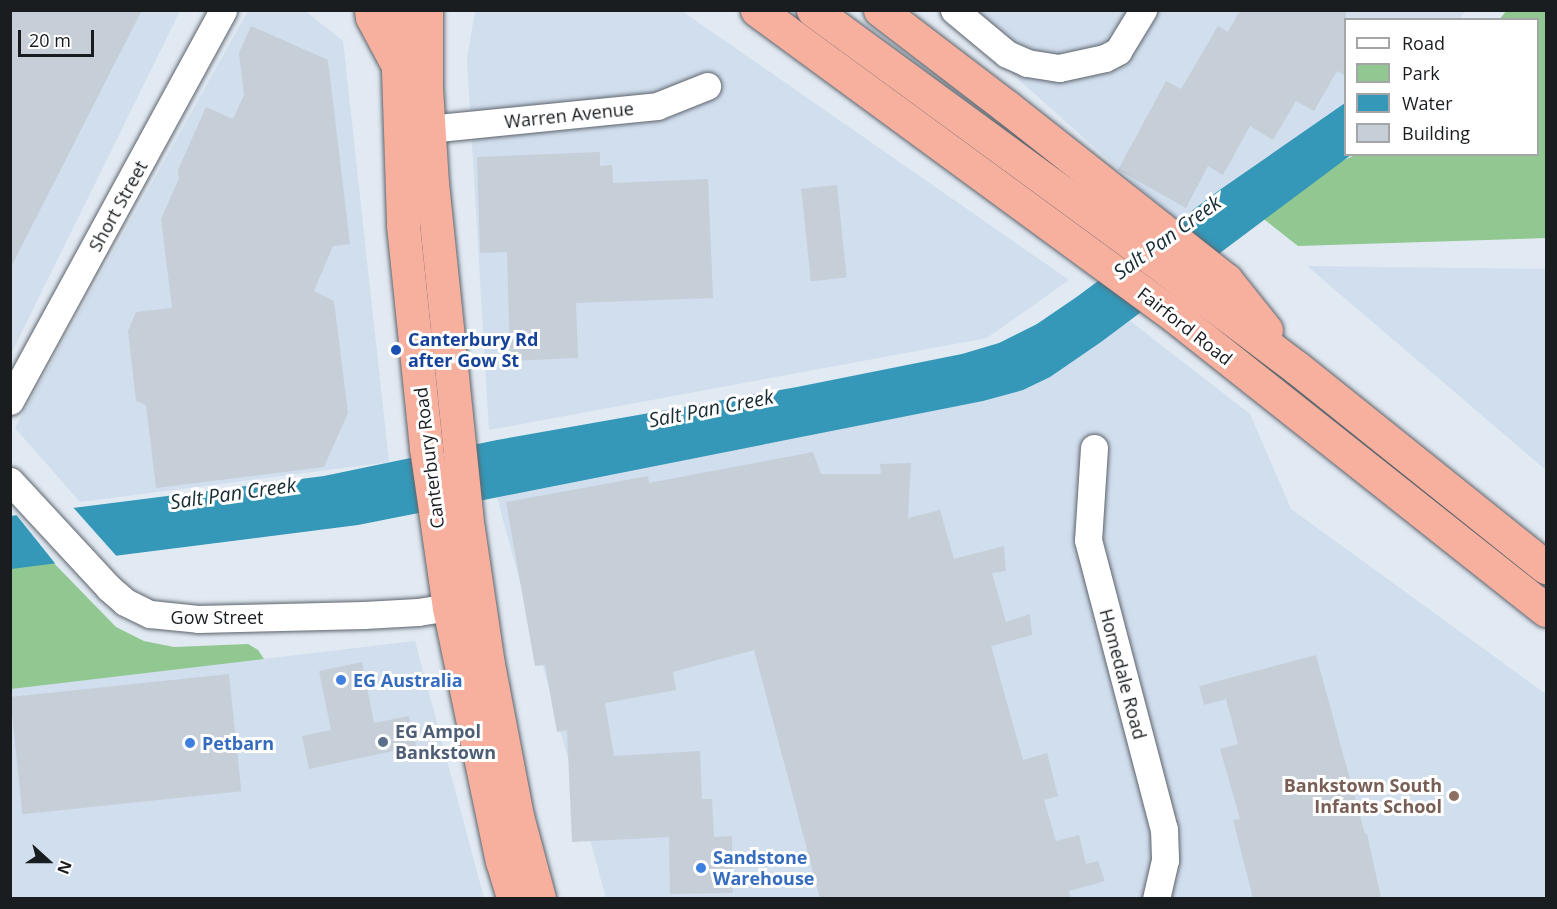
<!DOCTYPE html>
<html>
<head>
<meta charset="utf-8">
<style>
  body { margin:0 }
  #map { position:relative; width:1557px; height:909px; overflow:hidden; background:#e1e9f2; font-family:"Open Sans",sans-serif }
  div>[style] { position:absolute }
  .built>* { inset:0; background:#d1deee }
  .green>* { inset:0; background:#91c791 }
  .water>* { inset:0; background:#3598b8 }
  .pier>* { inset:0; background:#e1e9f2 }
  .building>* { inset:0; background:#c6ced8; transform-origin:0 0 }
  .roads { filter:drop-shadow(0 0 2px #5d646c) drop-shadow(0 0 2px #5d646c) }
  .minor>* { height:27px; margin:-13.5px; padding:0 13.5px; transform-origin:13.5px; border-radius:13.5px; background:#fff }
  .highway>* { height:33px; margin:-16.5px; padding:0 16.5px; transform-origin:16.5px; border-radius:16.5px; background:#f7b09e }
  .dots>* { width:16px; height:16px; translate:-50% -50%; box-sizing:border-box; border:3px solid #fff; border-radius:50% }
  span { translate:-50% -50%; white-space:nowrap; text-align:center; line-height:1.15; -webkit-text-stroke:6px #fff; paint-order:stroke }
  .street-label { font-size:18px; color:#1a1d20 }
  .transit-label { font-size:18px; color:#164399; font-weight:700 }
  .left { translate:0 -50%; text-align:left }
  .shop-label { font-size:18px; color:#366cbe; font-weight:700 }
  .service-label { font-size:18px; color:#4e5e75; font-weight:700 }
  .education-label { font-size:18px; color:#785e54; font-weight:700 }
  .right { translate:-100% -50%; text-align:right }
  .water-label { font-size:20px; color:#172c34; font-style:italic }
  .frame { position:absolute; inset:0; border:12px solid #1a1d20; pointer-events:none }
  .legend { position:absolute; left:1344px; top:18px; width:195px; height:138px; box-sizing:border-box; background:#fff; border:2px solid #a3a5a6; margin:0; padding:8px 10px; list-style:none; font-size:18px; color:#1a1d20 }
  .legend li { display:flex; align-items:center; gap:12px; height:30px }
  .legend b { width:30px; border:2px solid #a3a5a6 }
  .north { position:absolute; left:18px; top:831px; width:60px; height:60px; -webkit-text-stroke:4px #fff; paint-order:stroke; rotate:111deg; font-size:16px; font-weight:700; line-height:24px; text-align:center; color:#1a1d20 }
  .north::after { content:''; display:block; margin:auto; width:21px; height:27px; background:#1a1d20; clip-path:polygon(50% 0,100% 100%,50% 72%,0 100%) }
  .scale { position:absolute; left:18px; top:30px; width:76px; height:27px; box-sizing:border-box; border:3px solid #1a1d20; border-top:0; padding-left:8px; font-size:18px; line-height:21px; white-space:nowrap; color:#1a1d20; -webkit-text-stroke:4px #fff; paint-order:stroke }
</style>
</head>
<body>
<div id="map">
  <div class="built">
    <i style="clip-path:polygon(11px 11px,180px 11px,11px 354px)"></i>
    <i style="clip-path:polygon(248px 11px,305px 11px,343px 41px,389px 462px,80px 502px,15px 428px)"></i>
    <i style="clip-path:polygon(475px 11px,682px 11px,1069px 280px,987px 338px,489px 430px,467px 59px)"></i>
    <i style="clip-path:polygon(942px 11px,1466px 11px,1459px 19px,1346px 20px,1345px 111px,1180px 224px)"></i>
    <i style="clip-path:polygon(1307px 266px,1546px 269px,1546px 470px)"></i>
    <i style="clip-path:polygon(1125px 317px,1250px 414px,1291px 509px,1546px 694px,1546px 898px,606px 898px,495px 490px)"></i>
    <i style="clip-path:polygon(415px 641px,484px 898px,11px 898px,10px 689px)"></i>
  </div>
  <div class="green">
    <i style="clip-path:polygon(1506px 11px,1546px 11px,1546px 238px,1298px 246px,1247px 206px,1355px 155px,1538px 154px,1538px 20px,1500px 19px)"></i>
    <i style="clip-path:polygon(10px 518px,116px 627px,144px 641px,174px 647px,248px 644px,258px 650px,264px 659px,11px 689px)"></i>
  </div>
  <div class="water">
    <i style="clip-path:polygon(1345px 103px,1346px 154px,1351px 155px,1101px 342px,1050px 377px,1023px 390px,983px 401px,358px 525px,11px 569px,10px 516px,324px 476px,497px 440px,797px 387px,962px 354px,999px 343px,1037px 324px,1078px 296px,1221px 189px)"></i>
  </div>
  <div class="pier">
    <i style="clip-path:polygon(71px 505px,120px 560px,58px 567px,14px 512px)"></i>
  </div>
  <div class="building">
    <i style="clip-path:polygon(10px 10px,142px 10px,10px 269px)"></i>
    <i style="clip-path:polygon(1240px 10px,1346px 10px,1346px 76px,1337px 71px,1314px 111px,1296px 101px,1273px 140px,1250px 126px,1223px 175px,1208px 166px,1186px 208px,1118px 170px,1166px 81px,1181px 89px,1218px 26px,1228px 32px)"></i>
    <i style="clip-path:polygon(251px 26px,328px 60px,350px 244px,333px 246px,314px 291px,334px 301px,348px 413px,324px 467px,156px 488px,146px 405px,136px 401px,128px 331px,136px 312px,172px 308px,161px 219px,179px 178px,178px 170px,206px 107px,233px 119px,244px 95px,239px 53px)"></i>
    <i style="clip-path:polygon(600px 152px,600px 166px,612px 165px,613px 183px,708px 179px,713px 298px,576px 303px,578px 358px,510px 361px,507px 252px,480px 253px,477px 157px)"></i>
    <i style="left:837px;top:185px;width:93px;height:36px;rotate:84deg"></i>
    <i style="clip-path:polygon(813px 452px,821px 474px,881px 474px,880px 464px,911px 463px,908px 518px,940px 510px,954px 559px,1004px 546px,1006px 571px,992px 573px,1006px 622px,1030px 614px,1032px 635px,991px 646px,1023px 760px,1047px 753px,1058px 796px,1044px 800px,1056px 841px,1079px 835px,1086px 864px,1098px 861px,1105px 881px,1069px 891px,1071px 898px,820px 898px,754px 650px,673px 672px,676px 690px,605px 703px,614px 756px,700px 751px,702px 799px,712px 799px,714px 837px,732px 836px,733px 893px,670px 894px,669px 837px,572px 842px,567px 730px,557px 732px,545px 665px,535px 666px,506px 502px,648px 476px,649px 483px)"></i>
    <i style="clip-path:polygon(1316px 655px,1365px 834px,1367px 834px,1381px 898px,1253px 898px,1233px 820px,1240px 819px,1220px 749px,1238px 744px,1226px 699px,1204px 705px,1199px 686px)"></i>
    <i style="clip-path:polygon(362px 662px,374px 723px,409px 716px,416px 746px,309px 769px,302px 736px,331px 730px,319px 671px)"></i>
    <i style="left:229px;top:674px;width:118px;height:220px;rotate:84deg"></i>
  </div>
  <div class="roads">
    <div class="minor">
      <i style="left:954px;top:10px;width:69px;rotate:39.7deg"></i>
      <i style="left:1007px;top:54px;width:22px;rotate:24deg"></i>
      <i style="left:1027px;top:63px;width:32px;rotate:9deg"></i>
      <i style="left:1059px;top:68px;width:47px;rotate:-12.3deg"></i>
      <i style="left:1105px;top:58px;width:15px;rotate:-28deg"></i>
      <i style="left:1118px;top:51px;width:48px;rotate:-58.6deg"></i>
      <i style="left:428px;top:129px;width:230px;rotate:-5.7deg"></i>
      <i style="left:657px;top:106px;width:54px;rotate:-21.8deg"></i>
      <i style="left:10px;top:401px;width:445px;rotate:-61.4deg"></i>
      <i style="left:1094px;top:448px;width:92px;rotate:93.7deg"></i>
      <i style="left:1088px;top:540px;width:299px;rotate:75.3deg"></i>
      <i style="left:1164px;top:829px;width:31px;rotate:88deg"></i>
      <i style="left:1165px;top:860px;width:39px;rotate:103deg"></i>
      <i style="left:10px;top:481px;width:146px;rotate:47.2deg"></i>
      <i style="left:109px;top:588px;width:21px;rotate:41deg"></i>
      <i style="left:125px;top:602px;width:28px;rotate:26deg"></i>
      <i style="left:150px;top:614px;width:48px;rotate:5.9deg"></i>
      <i style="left:198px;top:619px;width:166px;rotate:-1.4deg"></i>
      <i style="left:364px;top:615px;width:54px;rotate:-3.2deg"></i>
      <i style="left:418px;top:612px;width:51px;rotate:-9.1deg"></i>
    </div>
    <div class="highway">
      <i style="left:371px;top:10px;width:7px;rotate:82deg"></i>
      <i style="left:372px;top:17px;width:49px;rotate:61.9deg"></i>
      <i style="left:396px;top:10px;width:215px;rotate:88.1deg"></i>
      <i style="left:403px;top:225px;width:224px;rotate:84.1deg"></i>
      <i style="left:426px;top:448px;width:162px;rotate:81.8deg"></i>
      <i style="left:449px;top:608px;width:258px;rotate:78.2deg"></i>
      <i style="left:502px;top:861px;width:39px;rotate:73deg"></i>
      <i style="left:426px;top:10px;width:78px;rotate:90deg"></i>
      <i style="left:426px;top:88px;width:95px;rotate:86.4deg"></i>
      <i style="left:432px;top:183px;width:348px;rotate:84.1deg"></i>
      <i style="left:468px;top:529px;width:136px;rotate:81.6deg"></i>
      <i style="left:488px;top:664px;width:155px;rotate:79.2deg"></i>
      <i style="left:517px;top:816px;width:85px;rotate:75deg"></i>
      <i style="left:757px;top:10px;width:519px;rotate:36.23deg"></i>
      <i style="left:1176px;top:317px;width:472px;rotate:38.4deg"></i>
      <i style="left:813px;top:10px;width:421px;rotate:36.2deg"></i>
      <i style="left:1153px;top:259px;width:179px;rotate:37.1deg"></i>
      <i style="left:1296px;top:367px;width:320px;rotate:38.7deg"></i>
      <i style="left:880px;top:10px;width:160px;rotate:37.4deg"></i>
      <i style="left:1007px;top:107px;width:279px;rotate:38.3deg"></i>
      <i style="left:1226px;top:280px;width:64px;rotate:51.3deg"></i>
    </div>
  </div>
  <div class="dots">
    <i style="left:396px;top:350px;background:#1a4fb4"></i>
    <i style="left:341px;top:680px;background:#3f7fe0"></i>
    <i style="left:383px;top:742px;background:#5c6f8a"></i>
    <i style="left:190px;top:743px;background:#3f7fe0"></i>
    <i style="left:1454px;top:796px;background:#8d6e63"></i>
    <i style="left:701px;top:868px;background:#3f7fe0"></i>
  </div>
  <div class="street-label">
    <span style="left:569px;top:115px;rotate:-6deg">Warren Avenue</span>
    <span style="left:118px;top:206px;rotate:-61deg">Short Street</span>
    <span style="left:1185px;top:326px;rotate:38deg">Fairford Road</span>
    <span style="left:429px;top:458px;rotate:-97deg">Canterbury Road</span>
    <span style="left:217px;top:617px">Gow Street</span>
    <span style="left:1123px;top:674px;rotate:75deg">Homedale Road</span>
  </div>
  <div class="transit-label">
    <span class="left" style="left:408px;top:350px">Canterbury Rd<br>after Gow St</span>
  </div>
  <div class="shop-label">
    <span class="left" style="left:353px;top:680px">EG Australia</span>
    <span class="left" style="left:202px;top:743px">Petbarn</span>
    <span class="left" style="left:713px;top:868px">Sandstone<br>Warehouse</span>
  </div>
  <div class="service-label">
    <span class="left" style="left:395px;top:742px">EG Ampol<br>Bankstown</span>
  </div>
  <div class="education-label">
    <span class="right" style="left:1442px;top:796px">Bankstown South<br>Infants School</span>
  </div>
  <div class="water-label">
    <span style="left:1167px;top:237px;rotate:-36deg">Salt Pan Creek</span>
    <span style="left:711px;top:408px;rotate:-11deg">Salt Pan Creek</span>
    <span style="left:233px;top:493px;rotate:-8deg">Salt Pan Creek</span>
  </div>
  <div class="frame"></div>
  <ul class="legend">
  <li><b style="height:8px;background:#fff"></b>Road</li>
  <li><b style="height:16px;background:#91c791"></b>Park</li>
  <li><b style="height:16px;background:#3598b8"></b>Water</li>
  <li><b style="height:16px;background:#c6ced8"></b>Building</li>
  </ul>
  <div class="north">N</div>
  <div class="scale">20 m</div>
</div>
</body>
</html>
